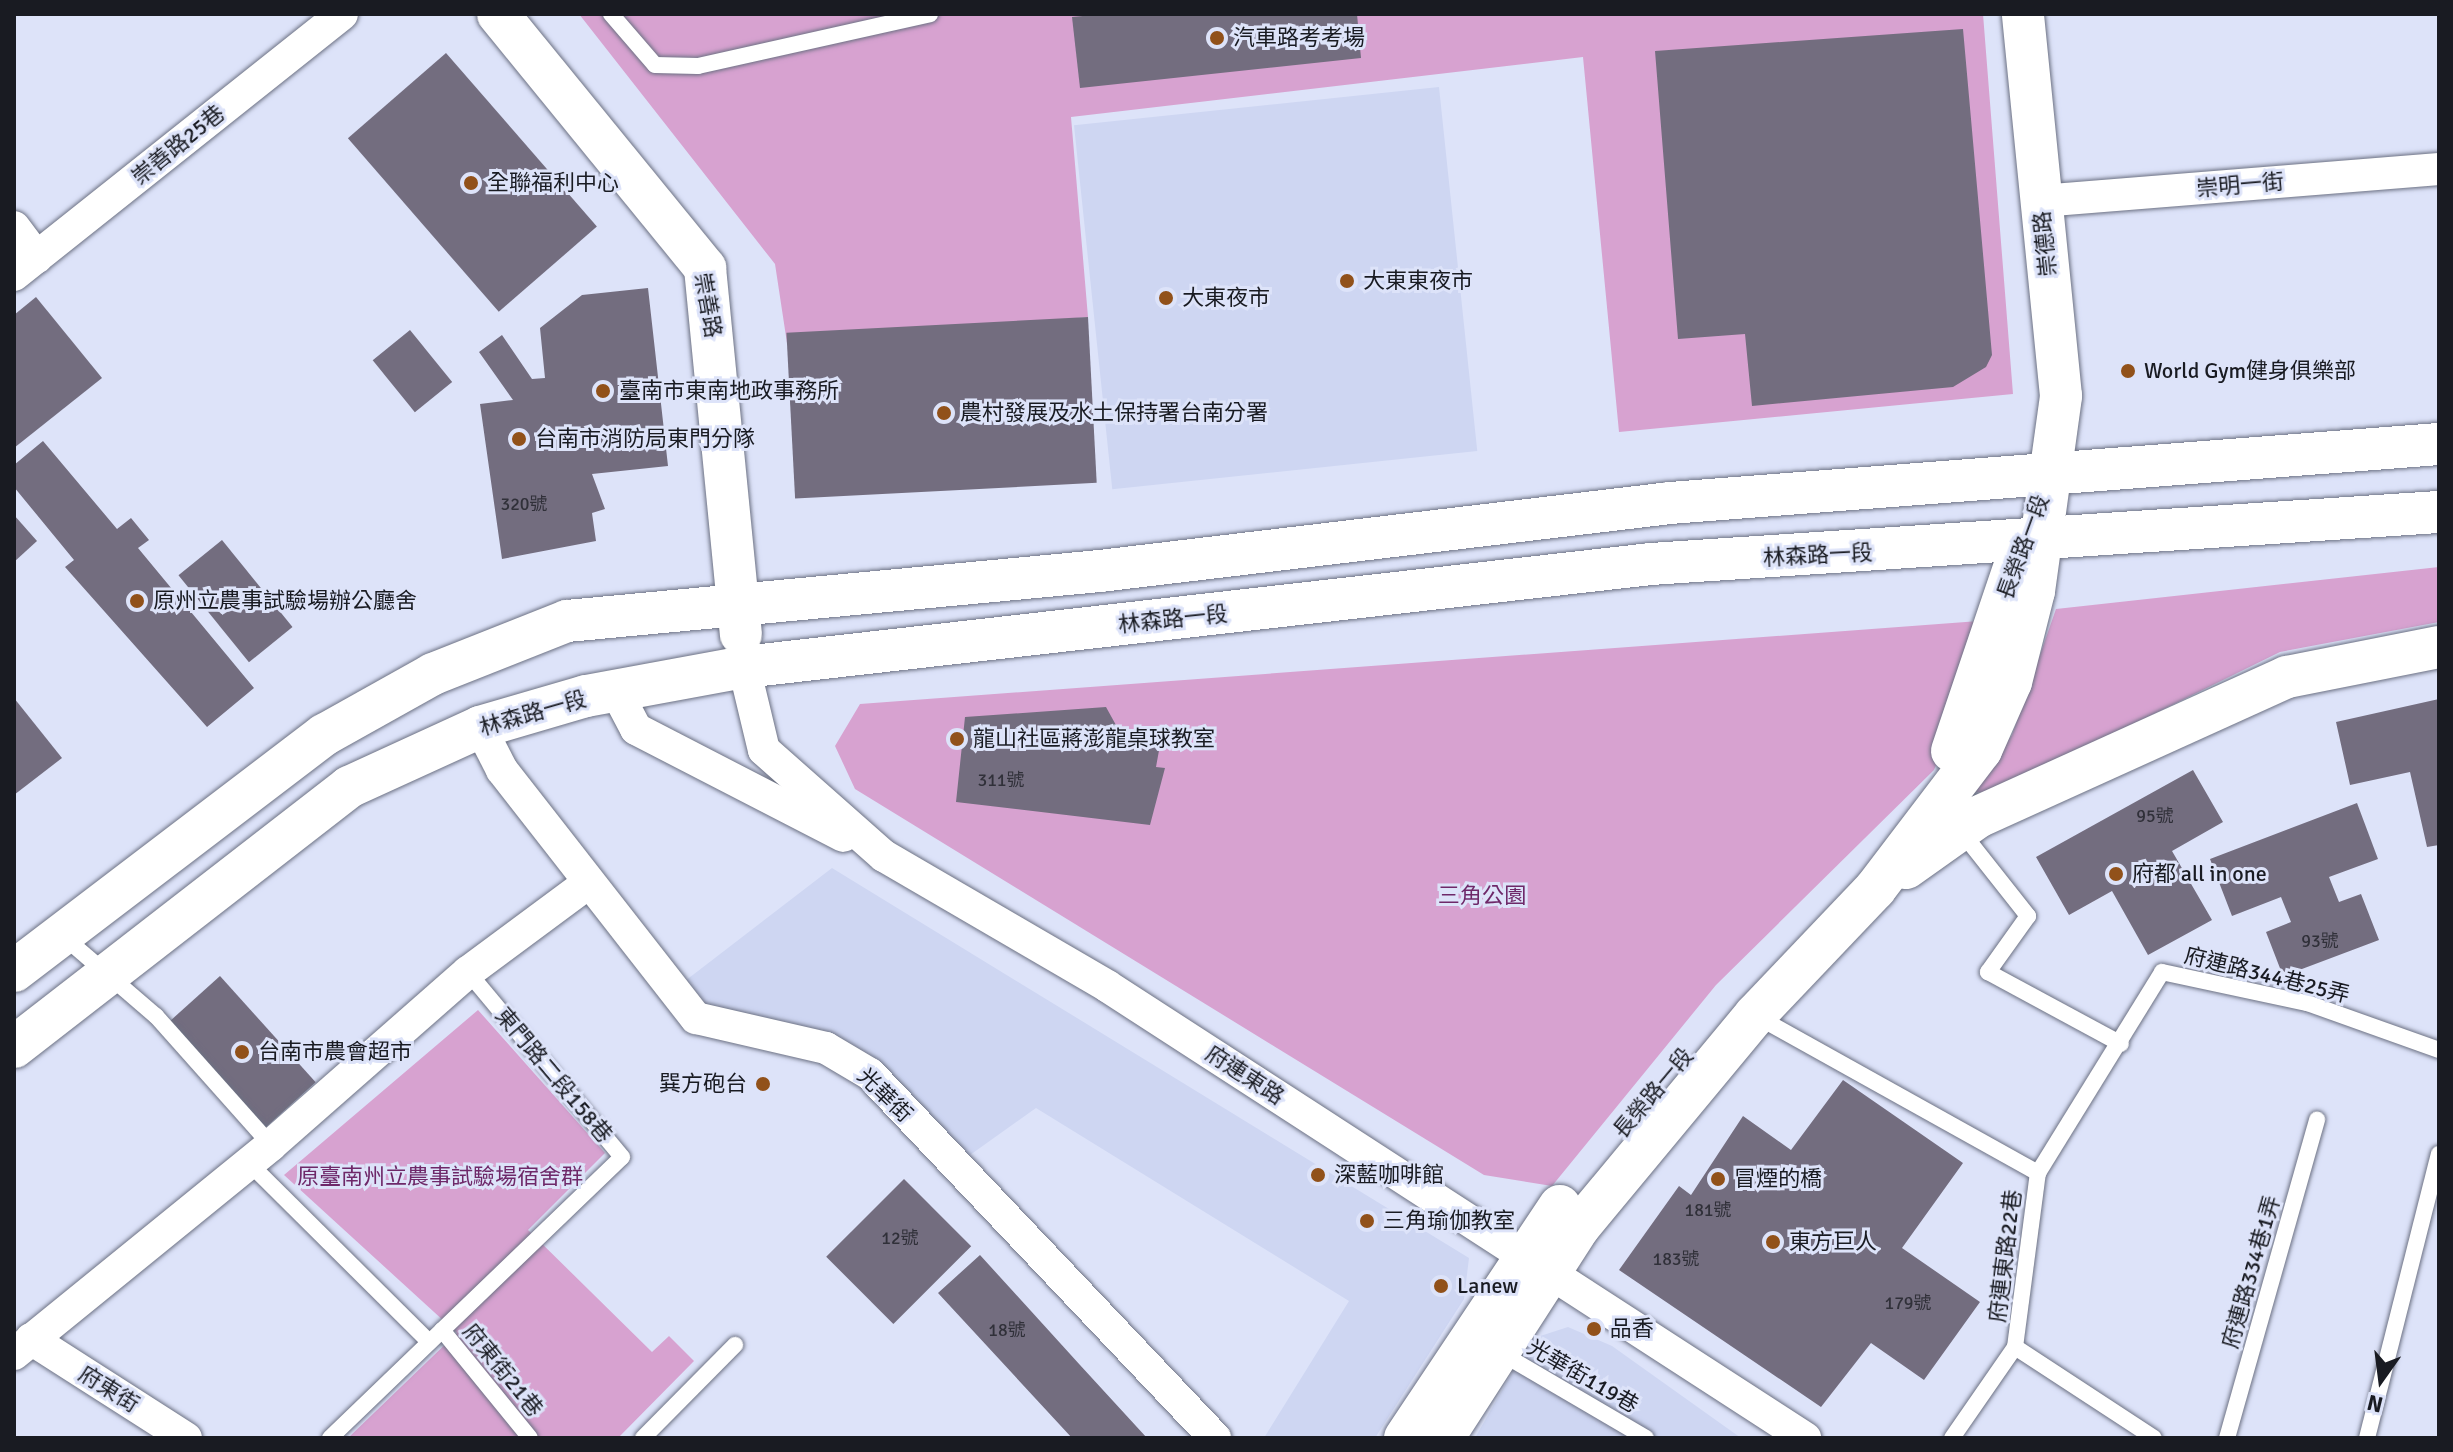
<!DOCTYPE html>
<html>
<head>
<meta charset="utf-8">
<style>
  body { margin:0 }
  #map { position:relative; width:2453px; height:1452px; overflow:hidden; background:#dde3f9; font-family:Signika,"Noto Sans TC",sans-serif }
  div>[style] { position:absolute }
  .built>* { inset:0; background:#ced6f2; transform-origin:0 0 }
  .green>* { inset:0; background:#d7a2d0 }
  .building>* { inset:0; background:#736d7f; transform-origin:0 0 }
  .roads { filter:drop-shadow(0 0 2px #6c7183) drop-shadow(0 0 2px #6c7183) }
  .service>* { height:16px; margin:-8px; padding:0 8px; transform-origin:8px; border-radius:8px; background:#fff }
  .minor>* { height:32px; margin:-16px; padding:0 16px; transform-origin:16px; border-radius:16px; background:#fff }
  .tertiary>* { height:42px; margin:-21px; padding:0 21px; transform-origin:21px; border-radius:21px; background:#fff }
  .dots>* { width:22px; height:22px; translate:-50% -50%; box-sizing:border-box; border:4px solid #dde3f9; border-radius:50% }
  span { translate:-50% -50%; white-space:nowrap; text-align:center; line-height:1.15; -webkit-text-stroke:6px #dde3f9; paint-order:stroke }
  .number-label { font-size:18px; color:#303039 }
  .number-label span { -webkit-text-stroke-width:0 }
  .poi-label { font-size:22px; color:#191b22 }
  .left { translate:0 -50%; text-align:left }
  .right { translate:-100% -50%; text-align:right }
  .street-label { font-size:22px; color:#191b22 }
  .park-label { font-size:22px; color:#6e2869 }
  .frame { position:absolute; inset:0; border:16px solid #191b22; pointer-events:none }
  .north { position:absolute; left:2341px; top:1340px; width:80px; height:80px; -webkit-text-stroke:6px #dde3f9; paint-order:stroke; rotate:194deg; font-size:22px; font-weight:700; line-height:32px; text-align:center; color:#191b22 }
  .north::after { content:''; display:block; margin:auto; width:28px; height:36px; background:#191b22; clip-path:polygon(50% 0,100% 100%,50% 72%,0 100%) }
</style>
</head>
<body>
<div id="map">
  <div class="built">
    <i style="left:1439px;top:87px;width:366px;height:367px;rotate:84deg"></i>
    <i style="clip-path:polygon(832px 868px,1469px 1258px,1464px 1299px,1375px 1438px,1264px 1438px,1349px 1301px,1036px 1108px,963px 1160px,844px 1041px,703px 1006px,685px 981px)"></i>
    <i style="clip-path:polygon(1568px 1327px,1612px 1346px,1741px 1438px,1475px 1438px,1531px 1339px)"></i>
  </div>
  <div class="green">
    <i style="clip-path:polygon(579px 14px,1983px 14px,2013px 394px,1619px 432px,1583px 57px,1071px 117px,1088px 317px,787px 343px,775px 264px)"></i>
    <i style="clip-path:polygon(2439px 567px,2439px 622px,2280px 652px,1991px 794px,1971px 791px,2012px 735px,2056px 609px)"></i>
    <i style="clip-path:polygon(1979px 621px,1965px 696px,1934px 770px,1716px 985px,1552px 1186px,1484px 1175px,855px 789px,835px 746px,860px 704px)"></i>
    <i style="clip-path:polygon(478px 1010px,605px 1153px,528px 1230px,652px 1352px,669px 1336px,694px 1361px,618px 1438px,348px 1438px,457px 1333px,284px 1175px)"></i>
  </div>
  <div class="building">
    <i style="clip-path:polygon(1104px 14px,1357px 14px,1361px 58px,1080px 88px,1072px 17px)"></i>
    <i style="clip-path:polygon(1963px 29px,1992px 355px,1986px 367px,1953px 387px,1752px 406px,1745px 334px,1678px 339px,1655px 51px)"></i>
    <i style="left:446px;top:53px;width:230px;height:130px;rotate:49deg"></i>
    <i style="clip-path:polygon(648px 288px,668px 466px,592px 474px,605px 509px,592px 513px,596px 541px,502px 559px,480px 404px,513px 400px,479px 352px,502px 335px,532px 379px,545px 378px,540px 328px,582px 295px)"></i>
    <i style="clip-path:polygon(36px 297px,102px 378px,14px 448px,14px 315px)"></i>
    <i style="left:1088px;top:317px;width:166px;height:302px;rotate:87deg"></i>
    <i style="left:410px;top:330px;width:67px;height:48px;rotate:51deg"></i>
    <i style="clip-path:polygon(43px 441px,117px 529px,131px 518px,149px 540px,138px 548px,254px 688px,207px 727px,65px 567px,74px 560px,14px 487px,14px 465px)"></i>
    <i style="clip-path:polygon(14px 515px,37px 541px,14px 562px)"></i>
    <i style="left:222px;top:540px;width:112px;height:56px;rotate:51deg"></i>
    <i style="clip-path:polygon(14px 698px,62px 758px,14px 795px)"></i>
    <i style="clip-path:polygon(2439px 699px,2439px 845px,2427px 847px,2410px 772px,2350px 785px,2336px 722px)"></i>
    <i style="clip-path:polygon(1106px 707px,1122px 736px,1160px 745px,1156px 767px,1165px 768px,1150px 825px,956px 802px,965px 717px)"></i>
    <i style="clip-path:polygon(2193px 770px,2223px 822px,2172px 851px,2212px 920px,2148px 955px,2112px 891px,2069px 915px,2036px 857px)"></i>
    <i style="clip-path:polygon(2357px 803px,2378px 859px,2329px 877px,2339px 902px,2361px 894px,2379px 940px,2283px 976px,2266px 932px,2291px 922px,2281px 897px,2232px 916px,2210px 859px)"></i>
    <i style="left:220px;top:976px;width:143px;height:69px;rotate:48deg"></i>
    <i style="clip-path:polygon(1843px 1080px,1963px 1163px,1902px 1248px,1980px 1302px,1924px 1380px,1871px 1343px,1821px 1407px,1619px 1270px,1679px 1186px,1691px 1195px,1743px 1116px,1791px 1150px)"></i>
    <i style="left:904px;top:1179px;width:95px;height:110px;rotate:45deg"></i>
    <i style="clip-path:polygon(980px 1255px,1080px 1365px,1147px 1438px,1072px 1438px,938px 1293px)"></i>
  </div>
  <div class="roads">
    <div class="service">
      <i style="left:611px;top:14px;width:67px;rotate:49.2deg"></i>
      <i style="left:655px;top:65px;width:43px;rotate:1.3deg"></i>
      <i style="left:698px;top:66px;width:238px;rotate:-12.6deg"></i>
      <i style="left:1960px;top:830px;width:110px;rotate:51.7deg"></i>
      <i style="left:2028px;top:916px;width:69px;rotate:125.5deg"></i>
      <i style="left:1988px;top:972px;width:151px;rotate:28.4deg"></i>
      <i style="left:64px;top:937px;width:121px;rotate:40.7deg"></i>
      <i style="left:156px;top:1016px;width:173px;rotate:48.3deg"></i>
      <i style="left:1756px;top:1016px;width:323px;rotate:29.1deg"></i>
      <i style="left:249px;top:1163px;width:254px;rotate:44.8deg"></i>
      <i style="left:442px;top:1330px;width:139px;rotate:50.8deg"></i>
      <i style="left:2015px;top:1347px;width:166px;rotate:33.2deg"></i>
      <i style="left:1499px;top:1352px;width:170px;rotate:30.3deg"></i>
      <i style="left:330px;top:1438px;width:405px;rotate:-43.9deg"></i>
      <i style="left:622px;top:1157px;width:241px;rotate:-129.8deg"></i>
      <i style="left:643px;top:1438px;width:131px;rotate:-45.3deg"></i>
      <i style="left:1952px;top:1438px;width:111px;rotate:-55.3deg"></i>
      <i style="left:2015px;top:1347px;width:176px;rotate:-82.5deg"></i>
      <i style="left:2038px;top:1173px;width:236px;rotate:-58.3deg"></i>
      <i style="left:2162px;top:972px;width:148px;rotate:12.1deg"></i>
      <i style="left:2307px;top:1003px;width:140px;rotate:19.6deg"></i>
      <i style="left:2227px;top:1438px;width:331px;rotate:-74.2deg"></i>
      <i style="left:2367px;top:1438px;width:293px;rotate:-75.8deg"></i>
    </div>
    <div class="minor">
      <i style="left:2041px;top:201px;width:399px;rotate:-4.6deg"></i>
      <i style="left:14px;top:227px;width:38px;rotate:53deg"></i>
      <i style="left:14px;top:275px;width:419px;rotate:-38.5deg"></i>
      <i style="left:744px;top:667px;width:85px;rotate:76.5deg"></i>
      <i style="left:764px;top:750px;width:160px;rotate:41.5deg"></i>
      <i style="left:884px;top:856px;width:258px;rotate:30.2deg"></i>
      <i style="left:1107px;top:986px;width:832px;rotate:32.93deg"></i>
      <i style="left:616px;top:691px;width:43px;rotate:62.2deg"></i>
      <i style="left:636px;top:729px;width:233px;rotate:27.3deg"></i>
      <i style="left:480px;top:727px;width:48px;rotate:62.9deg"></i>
      <i style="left:502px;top:770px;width:315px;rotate:52deg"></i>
      <i style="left:696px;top:1018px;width:133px;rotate:13deg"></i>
      <i style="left:826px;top:1048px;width:51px;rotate:30.6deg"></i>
      <i style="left:870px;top:1074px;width:502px;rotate:46.54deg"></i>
      <i style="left:31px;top:1339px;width:184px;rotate:32.6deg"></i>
      <i style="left:14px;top:1354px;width:331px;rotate:-39.1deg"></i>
      <i style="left:271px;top:1145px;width:262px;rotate:-41.3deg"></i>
      <i style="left:468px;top:972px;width:148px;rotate:-36.5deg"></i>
    </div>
    <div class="tertiary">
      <i style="left:498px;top:14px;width:328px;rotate:50.8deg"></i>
      <i style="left:705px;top:268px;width:368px;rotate:84.4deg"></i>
      <i style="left:1952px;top:751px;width:209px;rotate:-71.3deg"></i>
      <i style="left:1906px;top:868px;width:88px;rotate:-35.3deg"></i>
      <i style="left:1978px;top:817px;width:339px;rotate:-24.4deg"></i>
      <i style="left:2287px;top:677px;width:155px;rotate:-11.2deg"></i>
      <i style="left:14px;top:971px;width:390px;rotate:-37.3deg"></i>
      <i style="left:324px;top:735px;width:125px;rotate:-29.2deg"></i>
      <i style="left:433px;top:674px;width:144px;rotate:-21.6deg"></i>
      <i style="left:567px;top:621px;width:535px;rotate:-5.36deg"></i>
      <i style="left:1100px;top:571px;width:574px;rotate:-6.8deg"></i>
      <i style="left:1670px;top:503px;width:771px;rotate:-4.39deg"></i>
      <i style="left:14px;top:1047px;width:424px;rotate:-37.8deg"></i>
      <i style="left:349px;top:787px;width:144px;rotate:-24.6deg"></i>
      <i style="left:480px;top:727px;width:110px;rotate:-16.3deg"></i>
      <i style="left:586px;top:696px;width:161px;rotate:-10.4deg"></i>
      <i style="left:744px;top:667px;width:913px;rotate:-6.48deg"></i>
      <i style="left:1651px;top:564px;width:790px;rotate:-3.78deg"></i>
      <i style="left:1405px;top:1438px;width:279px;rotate:-56.3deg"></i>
      <i style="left:1443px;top:1438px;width:251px;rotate:-57.2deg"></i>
      <i style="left:1579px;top:1227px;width:276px;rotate:-50.3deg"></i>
      <i style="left:1755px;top:1015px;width:174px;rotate:-46.4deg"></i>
      <i style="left:1875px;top:889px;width:175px;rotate:-52.7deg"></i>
      <i style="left:1981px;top:750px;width:74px;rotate:-66.2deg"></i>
      <i style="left:2011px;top:682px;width:94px;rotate:-75.8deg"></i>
      <i style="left:2034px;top:591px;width:197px;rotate:-82.1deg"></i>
      <i style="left:2061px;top:396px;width:384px;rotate:-95.7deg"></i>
    </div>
  </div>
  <div class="dots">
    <i style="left:1217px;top:38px;background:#91511a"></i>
    <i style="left:471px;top:183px;background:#91511a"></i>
    <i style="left:1347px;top:281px;background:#91511a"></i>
    <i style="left:1166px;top:298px;background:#91511a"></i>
    <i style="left:2128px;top:371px;background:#91511a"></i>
    <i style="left:603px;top:391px;background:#91511a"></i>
    <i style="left:944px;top:413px;background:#91511a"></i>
    <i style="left:519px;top:439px;background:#91511a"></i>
    <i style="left:137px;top:601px;background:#91511a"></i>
    <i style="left:957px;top:739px;background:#91511a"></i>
    <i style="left:2116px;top:874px;background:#91511a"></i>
    <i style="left:242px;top:1052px;background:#91511a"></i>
    <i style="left:763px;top:1084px;background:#91511a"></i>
    <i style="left:1318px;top:1175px;background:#91511a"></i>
    <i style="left:1718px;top:1179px;background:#91511a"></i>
    <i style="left:1367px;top:1221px;background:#91511a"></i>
    <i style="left:1773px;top:1242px;background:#91511a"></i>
    <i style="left:1441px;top:1286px;background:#91511a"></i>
    <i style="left:1594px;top:1329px;background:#91511a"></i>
  </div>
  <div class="number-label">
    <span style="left:524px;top:504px">320號</span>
    <span style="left:1001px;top:780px">311號</span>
    <span style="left:2155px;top:816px">95號</span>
    <span style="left:2320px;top:941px">93號</span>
    <span style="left:1708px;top:1210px">181號</span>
    <span style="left:900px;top:1238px">12號</span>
    <span style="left:1676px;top:1259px">183號</span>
    <span style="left:1908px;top:1303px">179號</span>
    <span style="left:1007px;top:1330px">18號</span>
  </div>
  <div class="poi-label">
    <span class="left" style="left:1233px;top:38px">汽車路考考場</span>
    <span class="left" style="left:487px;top:183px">全聯福利中心</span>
    <span class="left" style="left:1363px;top:281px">大東東夜市</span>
    <span class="left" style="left:1182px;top:298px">大東夜市</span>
    <span class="left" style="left:2144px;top:371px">World Gym健身俱樂部</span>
    <span class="left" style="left:619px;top:391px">臺南市東南地政事務所</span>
    <span class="left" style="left:960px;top:413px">農村發展及水土保持署台南分署</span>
    <span class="left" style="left:535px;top:439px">台南市消防局東門分隊</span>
    <span class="left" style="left:153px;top:601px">原州立農事試驗場辦公廳舍</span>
    <span class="left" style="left:973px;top:739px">龍山社區蔣澎龍桌球教室</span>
    <span class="left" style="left:2132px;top:874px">府都 all in one</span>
    <span class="left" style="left:258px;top:1052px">台南市農會超市</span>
    <span class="right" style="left:747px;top:1084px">巽方砲台</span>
    <span class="left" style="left:1334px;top:1175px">深藍咖啡館</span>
    <span class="left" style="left:1734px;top:1179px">冒煙的橋</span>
    <span class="left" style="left:1383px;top:1221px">三角瑜伽教室</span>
    <span class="left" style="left:1789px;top:1242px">東方巨人</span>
    <span class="left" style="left:1457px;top:1286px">Lanew</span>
    <span class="left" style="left:1610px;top:1329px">品香</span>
  </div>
  <div class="street-label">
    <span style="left:178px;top:145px;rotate:-39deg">崇善路25巷</span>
    <span style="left:2240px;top:185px;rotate:-5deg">崇明一街</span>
    <span style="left:2045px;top:244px;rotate:-96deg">崇德路</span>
    <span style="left:708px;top:305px;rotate:80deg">崇善路</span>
    <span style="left:2023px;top:547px;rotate:-70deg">長榮路一段</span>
    <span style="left:1818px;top:555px;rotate:-3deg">林森路一段</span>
    <span style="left:1173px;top:619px;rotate:-6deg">林森路一段</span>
    <span style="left:533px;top:713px;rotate:-16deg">林森路一段</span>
    <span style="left:2267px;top:975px;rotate:14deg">府連路344巷25弄</span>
    <span style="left:554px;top:1075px;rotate:50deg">東門路二段158巷</span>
    <span style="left:1245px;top:1075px;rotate:33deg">府連東路</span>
    <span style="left:1653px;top:1093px;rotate:-50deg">長榮路一段</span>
    <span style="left:885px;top:1095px;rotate:44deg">光華街</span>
    <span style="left:2005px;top:1256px;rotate:-83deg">府連東路22巷</span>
    <span style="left:2251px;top:1272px;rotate:-74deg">府連路334巷1弄</span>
    <span style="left:503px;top:1370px;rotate:51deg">府東街21巷</span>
    <span style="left:1583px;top:1376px;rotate:30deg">光華街119巷</span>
    <span style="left:109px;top:1389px;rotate:32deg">府東街</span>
  </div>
  <div class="park-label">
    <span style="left:1482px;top:896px">三角公園</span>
    <span style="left:440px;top:1177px">原臺南州立農事試驗場宿舍群</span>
  </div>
  <div class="frame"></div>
  <div class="north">N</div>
</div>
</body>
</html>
